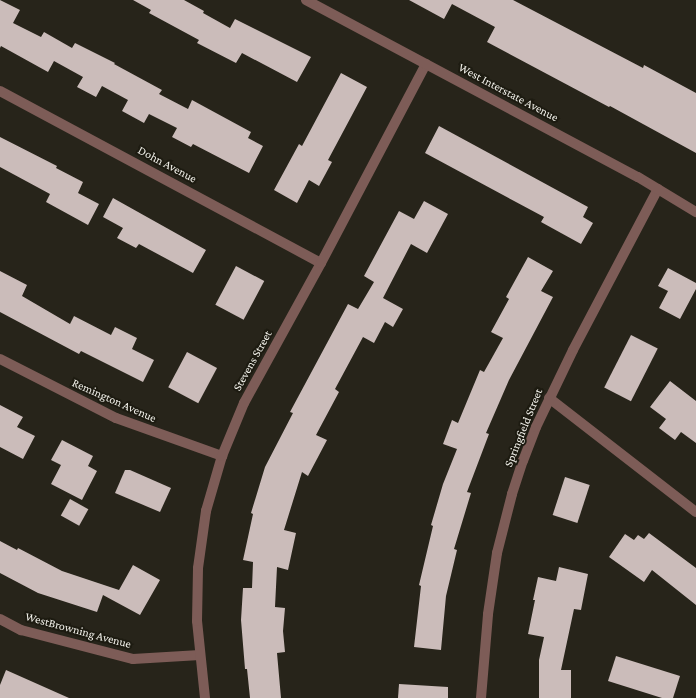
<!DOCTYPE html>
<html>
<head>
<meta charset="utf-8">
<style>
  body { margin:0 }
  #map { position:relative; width:696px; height:698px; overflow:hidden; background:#27241a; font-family:"Crimson Pro",serif }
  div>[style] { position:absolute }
  .building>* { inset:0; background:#cbbcba; transform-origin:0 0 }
  .minor>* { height:10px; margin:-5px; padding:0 5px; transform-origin:5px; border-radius:5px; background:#7d5c57 }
  .tertiary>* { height:10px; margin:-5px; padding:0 5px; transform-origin:5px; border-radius:5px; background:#7d5c57 }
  span { translate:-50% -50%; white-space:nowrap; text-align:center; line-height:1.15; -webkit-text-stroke:4px #1d1b11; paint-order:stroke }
  .street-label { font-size:12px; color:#f3f2eb }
</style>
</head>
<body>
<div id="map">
  <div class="building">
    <i style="clip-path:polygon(0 0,20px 10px,13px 23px,41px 37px,44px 32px,72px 48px,75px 43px,115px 63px,114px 64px,162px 90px,159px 94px,188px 109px,192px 100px,251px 132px,248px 138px,263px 146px,249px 173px,193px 144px,191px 147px,172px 137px,177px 128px,149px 114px,144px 123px,122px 111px,128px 100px,102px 86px,96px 97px,77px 87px,83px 77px,54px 61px,48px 72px,1px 46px,0 48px)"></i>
    <i style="clip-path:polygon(133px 0,184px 0,204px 11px,203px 13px,230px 28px,235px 19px,311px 57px,297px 82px,242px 53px,236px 63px,197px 43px,199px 40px,149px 13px,151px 10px)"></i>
    <i style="clip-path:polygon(409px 0,513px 0,643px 68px,644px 65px,696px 93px,696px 153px,610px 106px,609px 107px,487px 42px,495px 27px,452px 4px,444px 19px)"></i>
    <i style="clip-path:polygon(341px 73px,367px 87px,328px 160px,332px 162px,319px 186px,309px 180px,297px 203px,274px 190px,299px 144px,302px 146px)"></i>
    <i style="clip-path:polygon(439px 126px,588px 207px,583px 217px,593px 223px,581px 244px,541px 222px,544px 217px,425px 153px)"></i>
    <i style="clip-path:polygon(0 137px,57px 166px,56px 168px,83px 182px,78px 193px,99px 204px,88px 225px,46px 202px,50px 194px,0 167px)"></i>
    <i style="clip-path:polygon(113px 198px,206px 250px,193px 273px,139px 244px,136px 248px,117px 238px,123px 228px,103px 217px)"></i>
    <i style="clip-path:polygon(424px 201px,448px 214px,427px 253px,411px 244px,383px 298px,403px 309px,393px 327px,385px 322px,374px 343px,363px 337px,335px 389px,339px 392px,316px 435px,327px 440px,308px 476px,302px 472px,284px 530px,296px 533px,288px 570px,277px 567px,275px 607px,285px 608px,283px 631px,285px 652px,277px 653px,281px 698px,250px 698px,247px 669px,245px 669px,241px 620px,243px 588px,252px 588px,253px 562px,243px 560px,253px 514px,251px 513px,265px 467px,293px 413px,290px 412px,348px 304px,358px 309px,374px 282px,364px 276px,399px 211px,414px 219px)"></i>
    <i style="clip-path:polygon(528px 257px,553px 271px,541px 291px,553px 297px,509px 380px,486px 433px,489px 434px,467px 492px,471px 493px,454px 549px,457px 550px,446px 596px,441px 650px,414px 647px,421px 586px,419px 585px,433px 526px,431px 525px,443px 484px,457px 449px,443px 444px,452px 420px,458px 423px,480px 370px,484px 372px,503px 338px,491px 332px,509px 299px,506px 297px)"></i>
    <i style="left:236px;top:266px;width:32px;height:44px;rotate:28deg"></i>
    <i style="clip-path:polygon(668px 268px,696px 283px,696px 289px,680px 319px,659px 308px,668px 291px,658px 286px)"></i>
    <i style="clip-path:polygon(0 271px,27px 285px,22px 296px,70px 324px,74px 316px,111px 335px,115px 327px,137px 338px,132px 349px,154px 360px,143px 382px,81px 351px,79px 354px,0 312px)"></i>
    <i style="left:631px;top:335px;width:30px;height:59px;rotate:27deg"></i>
    <i style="left:187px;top:352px;width:34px;height:40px;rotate:28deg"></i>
    <i style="clip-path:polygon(670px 381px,696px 401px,696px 443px,681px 432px,675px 440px,659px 428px,666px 419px,650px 407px)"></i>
    <i style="clip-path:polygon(0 405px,23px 417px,17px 427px,35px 436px,23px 459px,0 447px)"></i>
    <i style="clip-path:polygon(62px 440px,93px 456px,88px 466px,97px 471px,82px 500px,51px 484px,61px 465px,51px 460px)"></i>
    <i style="clip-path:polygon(125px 470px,130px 470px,171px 488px,160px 512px,115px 493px)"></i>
    <i style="left:565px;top:477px;width:26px;height:40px;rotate:18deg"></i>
    <i style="left:70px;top:499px;width:21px;height:19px;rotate:29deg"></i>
    <i style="clip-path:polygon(649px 533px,696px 568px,696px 605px,652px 570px,644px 582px,609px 557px,625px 534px,634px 540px,638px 535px,644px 539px)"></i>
    <i style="clip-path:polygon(0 541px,17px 550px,18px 548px,62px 571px,119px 590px,133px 565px,160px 580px,140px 615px,103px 595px,97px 612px,38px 593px,0 573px)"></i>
    <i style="clip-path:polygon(559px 567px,588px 574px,581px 610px,574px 609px,561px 670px,571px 670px,571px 698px,539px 698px,539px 660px,544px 637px,528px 634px,535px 600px,533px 600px,538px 577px,556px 581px)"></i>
    <i style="clip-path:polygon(616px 656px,680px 676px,673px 698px,662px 698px,608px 681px)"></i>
    <i style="clip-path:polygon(6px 670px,69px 698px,0 698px,0 685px)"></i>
    <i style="clip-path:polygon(399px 684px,448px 687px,448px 698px,398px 698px)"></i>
  </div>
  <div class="minor">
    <i style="left:0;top:91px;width:364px;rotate:28.2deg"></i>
    <i style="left:0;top:359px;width:130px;rotate:27deg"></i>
    <i style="left:116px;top:418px;width:113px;rotate:19.7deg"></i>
    <i style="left:549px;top:398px;width:186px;rotate:37.8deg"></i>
    <i style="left:0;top:619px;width:24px;rotate:28deg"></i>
    <i style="left:21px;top:630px;width:116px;rotate:14.5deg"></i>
    <i style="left:133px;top:659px;width:67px;rotate:-3.4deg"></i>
    <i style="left:205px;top:698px;width:77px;rotate:-95.9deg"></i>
    <i style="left:197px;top:621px;width:53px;rotate:-88.9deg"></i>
    <i style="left:198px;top:568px;width:58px;rotate:-82deg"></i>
    <i style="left:206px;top:511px;width:57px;rotate:-73.8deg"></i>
    <i style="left:222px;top:456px;width:57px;rotate:-67.5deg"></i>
    <i style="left:244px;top:403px;width:160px;rotate:-61.2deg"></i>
    <i style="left:321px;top:263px;width:225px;rotate:-62.2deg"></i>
    <i style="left:481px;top:698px;width:84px;rotate:-85.2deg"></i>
    <i style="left:488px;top:614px;width:62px;rotate:-81.6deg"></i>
    <i style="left:497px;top:553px;width:61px;rotate:-75.7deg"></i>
    <i style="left:512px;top:494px;width:35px;rotate:-72deg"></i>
    <i style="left:523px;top:461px;width:36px;rotate:-69deg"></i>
    <i style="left:536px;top:427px;width:85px;rotate:-64.3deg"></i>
    <i style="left:573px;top:350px;width:182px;rotate:-62.2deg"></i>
  </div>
  <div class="tertiary">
    <i style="left:306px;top:0;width:376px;rotate:28.1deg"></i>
    <i style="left:638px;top:177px;width:68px;rotate:31.1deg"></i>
  </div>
  <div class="street-label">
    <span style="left:508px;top:93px;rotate:28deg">West Interstate Avenue</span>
    <span style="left:167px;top:165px;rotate:28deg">Dohn Avenue</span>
    <span style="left:253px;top:361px;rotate:-61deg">Stevens Street</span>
    <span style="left:114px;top:401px;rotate:24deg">Remington Avenue</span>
    <span style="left:524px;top:428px;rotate:-68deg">Springfield Street</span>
    <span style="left:78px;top:631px;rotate:15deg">WestBrowning Avenue</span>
  </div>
</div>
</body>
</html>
